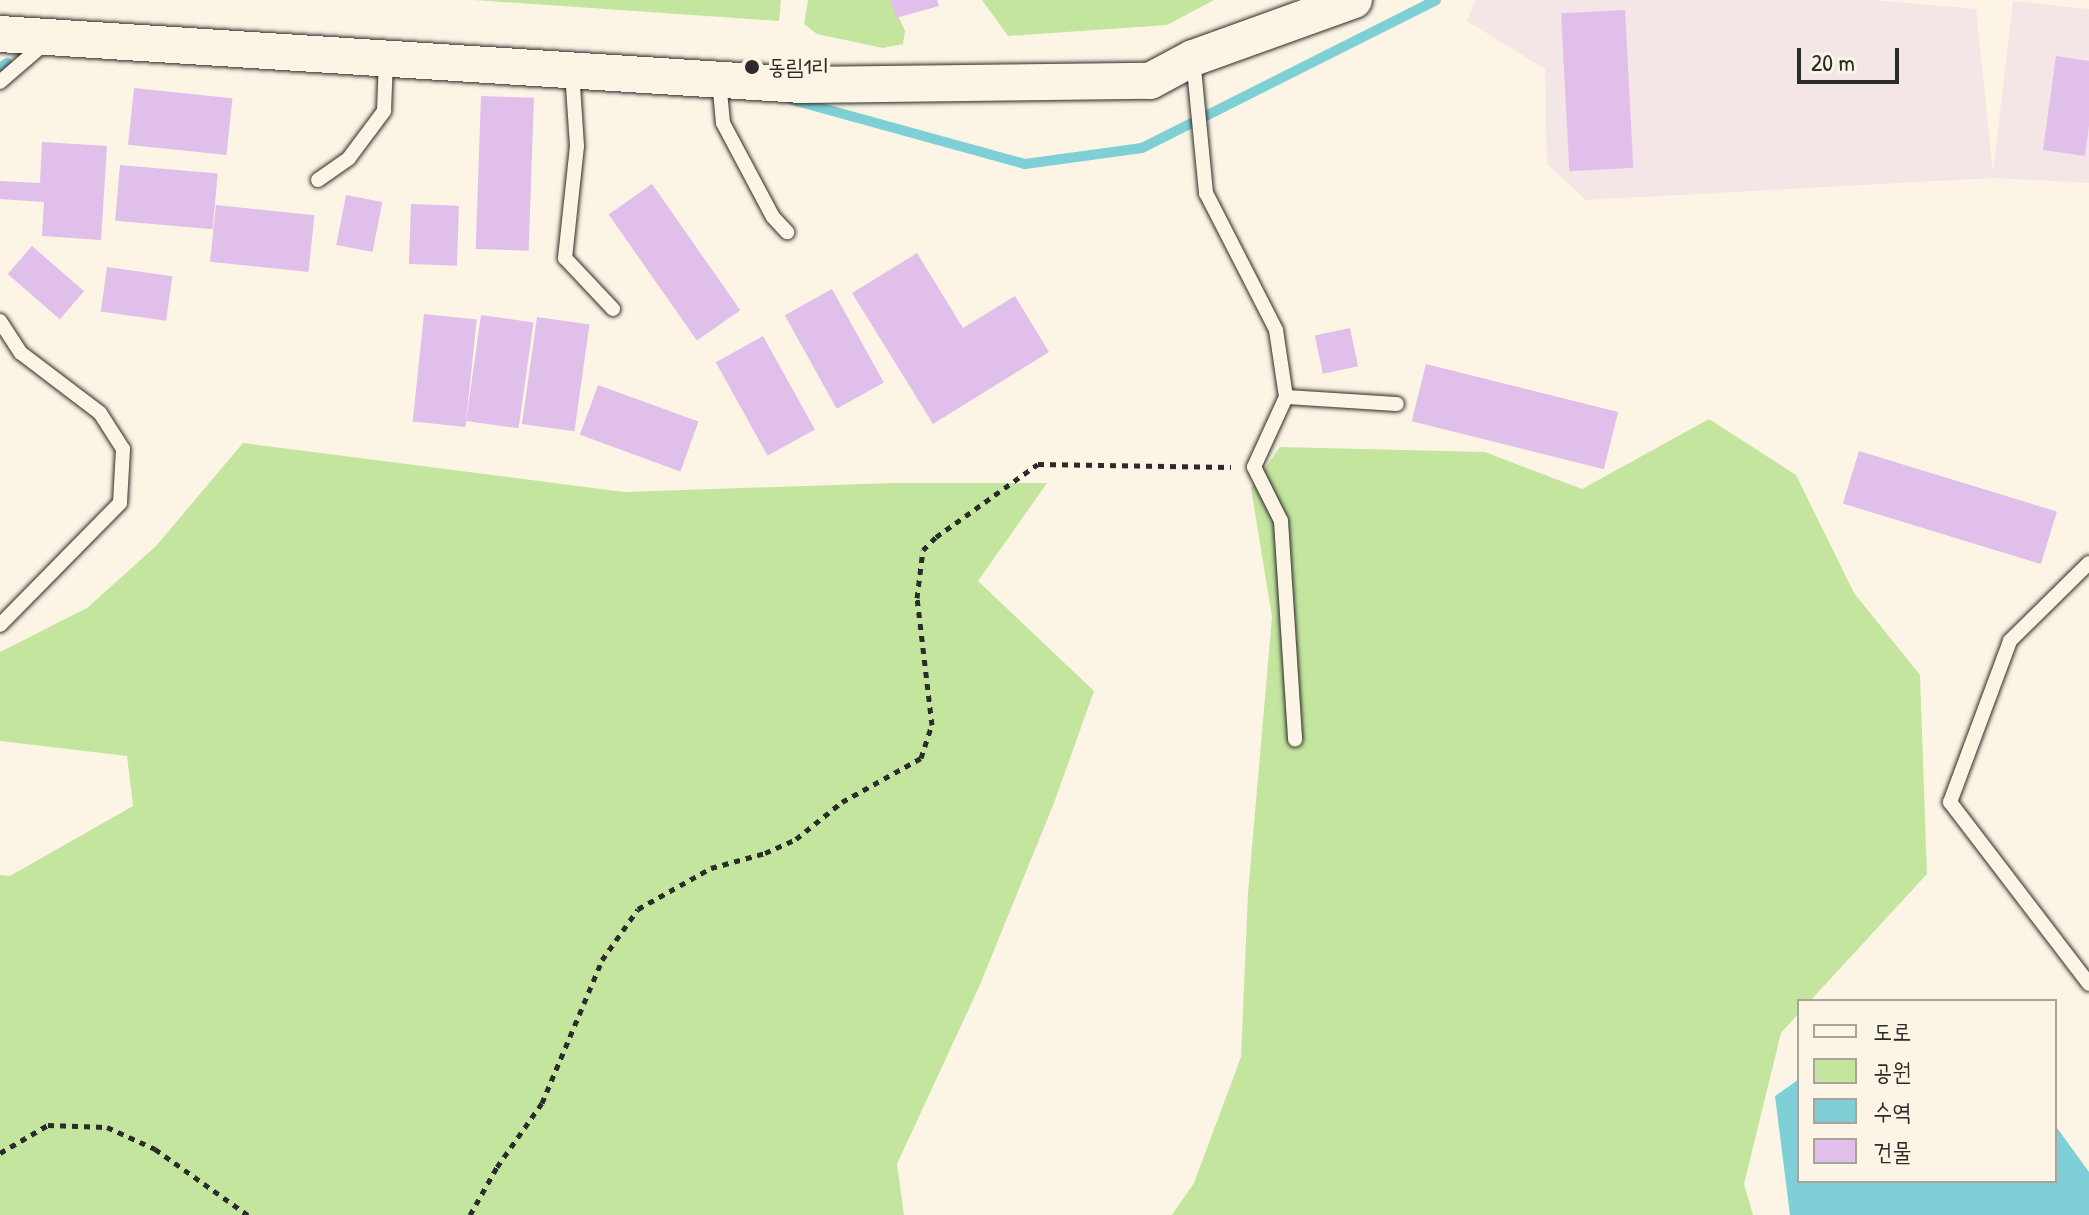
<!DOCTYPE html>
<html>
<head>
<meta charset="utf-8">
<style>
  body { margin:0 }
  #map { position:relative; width:2089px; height:1215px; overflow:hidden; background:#fcf5e5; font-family:"Patrick Hand","Poor Story",sans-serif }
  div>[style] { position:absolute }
  .built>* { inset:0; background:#f4e5e7 }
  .green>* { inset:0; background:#c4e59e }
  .water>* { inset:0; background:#7fd0d6 }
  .stream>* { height:10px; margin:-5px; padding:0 5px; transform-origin:5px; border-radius:5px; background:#7fd0d6 }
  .building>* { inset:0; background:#e0bfeb; transform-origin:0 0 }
  .path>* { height:5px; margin-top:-2.5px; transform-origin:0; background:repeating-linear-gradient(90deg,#2b2b2b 0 6px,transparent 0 12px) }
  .roads { filter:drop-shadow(0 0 2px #2b2b2b) drop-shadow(0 0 2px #2b2b2b) }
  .service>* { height:14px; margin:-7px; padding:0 7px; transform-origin:7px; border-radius:7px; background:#fcf5e5 }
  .tertiary>* { height:36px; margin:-18px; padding:0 18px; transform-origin:18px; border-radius:18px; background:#fcf5e5 }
  .dots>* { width:22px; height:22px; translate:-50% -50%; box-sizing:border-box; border:4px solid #fcf5e5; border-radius:50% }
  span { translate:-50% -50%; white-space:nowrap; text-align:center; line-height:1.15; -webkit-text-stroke:7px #fcf5e5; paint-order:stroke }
  .poi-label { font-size:22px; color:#2b2b2b }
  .left { translate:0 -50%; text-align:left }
  .legend { position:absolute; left:1797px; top:999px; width:260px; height:184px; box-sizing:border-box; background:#fcf5e5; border:2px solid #a8a49b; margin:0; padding:10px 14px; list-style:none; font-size:24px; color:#2b2b2b }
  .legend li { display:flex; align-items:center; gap:16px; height:40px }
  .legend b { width:40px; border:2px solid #a8a49b }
  .scale { position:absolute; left:1797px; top:48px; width:102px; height:36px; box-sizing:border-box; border:4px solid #2b2b2b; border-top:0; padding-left:10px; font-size:24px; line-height:28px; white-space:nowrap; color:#2b2b2b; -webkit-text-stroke:6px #fcf5e5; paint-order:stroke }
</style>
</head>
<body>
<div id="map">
  <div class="built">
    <i style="clip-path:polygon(1476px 0,1873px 0,1976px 9px,1993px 173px,2013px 1px,2089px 9px,2089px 183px,1993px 178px,1586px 200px,1547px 164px,1545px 69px,1467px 21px)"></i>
  </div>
  <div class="green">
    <i style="clip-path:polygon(474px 0,781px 0,779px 21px)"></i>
    <i style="clip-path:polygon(808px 0,891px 0,905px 31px,903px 44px,883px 48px,817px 34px,804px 24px)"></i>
    <i style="clip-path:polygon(982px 0,1214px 0,1167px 25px,1008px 36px)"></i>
    <i style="clip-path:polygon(1709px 419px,1796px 475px,1854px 593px,1920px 675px,1927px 874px,1810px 1001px,1799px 1001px,1799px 1013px,1781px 1033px,1744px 1184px,1753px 1215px,1172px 1215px,1194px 1183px,1241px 1057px,1248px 893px,1272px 617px,1251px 488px,1280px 447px,1485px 452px,1582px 489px)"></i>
    <i style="clip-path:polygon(243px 443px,624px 492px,893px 483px,1047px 483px,978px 581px,1094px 691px,1054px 803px,979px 987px,897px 1164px,904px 1215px,0 1215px,0 875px,10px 876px,133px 806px,127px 756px,0 741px,0 652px,87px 608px,156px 546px)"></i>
  </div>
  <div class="water">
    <i style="clip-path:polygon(1799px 1079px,1799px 1181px,2055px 1181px,2055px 1125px,2089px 1172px,2089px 1215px,1790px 1215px,1775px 1096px)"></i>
  </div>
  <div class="stream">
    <i style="left:0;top:68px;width:9px;rotate:-36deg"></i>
    <i style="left:789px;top:99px;width:245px;rotate:15.4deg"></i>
    <i style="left:1025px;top:164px;width:118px;rotate:-7.8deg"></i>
    <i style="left:1142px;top:148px;width:329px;rotate:-26.7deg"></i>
  </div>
  <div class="building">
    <i style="clip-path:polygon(891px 0,937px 0,939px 6px,896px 18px)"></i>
    <i style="left:1625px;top:10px;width:158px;height:64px;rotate:87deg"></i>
    <i style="clip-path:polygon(2056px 56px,2089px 61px,2089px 125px,2085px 156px,2043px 150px)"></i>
    <i style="left:134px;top:88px;width:99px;height:57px;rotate:6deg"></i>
    <i style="left:481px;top:96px;width:53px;height:153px;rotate:2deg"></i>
    <i style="clip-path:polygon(42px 142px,107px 146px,101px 240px,42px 236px,44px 202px,0 199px,0 181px,40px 183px)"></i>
    <i style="left:120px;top:165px;width:98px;height:56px;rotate:5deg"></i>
    <i style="left:652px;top:184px;width:154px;height:53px;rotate:55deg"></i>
    <i style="left:346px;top:195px;width:37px;height:51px;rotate:11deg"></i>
    <i style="left:411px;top:204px;width:48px;height:60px;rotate:2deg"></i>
    <i style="left:216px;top:205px;width:99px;height:57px;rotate:6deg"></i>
    <i style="left:32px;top:246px;width:69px;height:37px;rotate:41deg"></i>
    <i style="clip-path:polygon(917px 253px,963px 328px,1015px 296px,1049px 352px,933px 424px,852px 293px)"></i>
    <i style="left:107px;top:267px;width:66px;height:45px;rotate:8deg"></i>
    <i style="left:832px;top:289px;width:107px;height:54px;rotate:61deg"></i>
    <i style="left:424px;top:314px;width:53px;height:108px;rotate:6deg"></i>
    <i style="left:481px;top:315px;width:53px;height:107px;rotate:8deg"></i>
    <i style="left:537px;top:317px;width:53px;height:108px;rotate:8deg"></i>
    <i style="left:1350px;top:328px;width:39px;height:36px;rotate:78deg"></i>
    <i style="left:763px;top:336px;width:107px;height:54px;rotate:61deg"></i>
    <i style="left:1426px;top:364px;width:198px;height:59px;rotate:14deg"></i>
    <i style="left:598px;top:385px;width:107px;height:53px;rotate:20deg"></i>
    <i style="left:1859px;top:451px;width:207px;height:55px;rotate:17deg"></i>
  </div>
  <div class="path">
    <i style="left:0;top:1153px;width:56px;rotate:-30.3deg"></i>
    <i style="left:48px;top:1125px;width:59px;rotate:1.9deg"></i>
    <i style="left:107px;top:1127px;width:53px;rotate:24.6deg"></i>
    <i style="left:155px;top:1149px;width:114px;rotate:35.4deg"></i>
    <i style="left:470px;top:1215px;width:55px;rotate:-60.6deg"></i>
    <i style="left:497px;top:1167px;width:78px;rotate:-54.9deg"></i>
    <i style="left:542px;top:1103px;width:155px;rotate:-67.2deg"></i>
    <i style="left:602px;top:960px;width:62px;rotate:-54.8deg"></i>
    <i style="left:638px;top:909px;width:84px;rotate:-29.3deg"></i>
    <i style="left:711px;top:868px;width:56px;rotate:-15.5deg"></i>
    <i style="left:765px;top:853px;width:34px;rotate:-24deg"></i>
    <i style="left:796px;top:839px;width:59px;rotate:-38.8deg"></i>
    <i style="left:842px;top:802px;width:90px;rotate:-29.1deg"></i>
    <i style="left:921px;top:758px;width:35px;rotate:-72deg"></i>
    <i style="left:932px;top:725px;width:128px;rotate:-96.7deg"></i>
    <i style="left:917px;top:598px;width:48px;rotate:-82.9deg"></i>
    <i style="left:923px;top:550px;width:18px;rotate:-45deg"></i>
    <i style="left:936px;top:537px;width:125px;rotate:-35.6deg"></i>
    <i style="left:1038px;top:464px;width:193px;rotate:0.9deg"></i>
  </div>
  <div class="roads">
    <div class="service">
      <i style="left:1193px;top:58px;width:136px;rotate:84.5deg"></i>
      <i style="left:1206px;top:193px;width:154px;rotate:62.9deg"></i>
      <i style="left:1276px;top:330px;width:68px;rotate:81.5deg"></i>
      <i style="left:1286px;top:397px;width:77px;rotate:114.6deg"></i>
      <i style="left:1254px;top:467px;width:60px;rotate:63.4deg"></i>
      <i style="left:1281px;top:521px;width:219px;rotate:86.3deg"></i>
      <i style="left:572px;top:71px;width:75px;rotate:86.2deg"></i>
      <i style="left:577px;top:146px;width:113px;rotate:96.1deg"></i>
      <i style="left:565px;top:258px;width:70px;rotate:46.7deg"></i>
      <i style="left:719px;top:80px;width:43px;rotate:84.7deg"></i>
      <i style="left:723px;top:123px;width:106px;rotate:62deg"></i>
      <i style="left:773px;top:217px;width:21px;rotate:47deg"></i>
      <i style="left:0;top:82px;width:60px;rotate:-40.9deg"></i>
      <i style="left:318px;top:180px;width:38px;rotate:-35deg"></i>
      <i style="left:349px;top:158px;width:59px;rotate:-53.3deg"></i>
      <i style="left:384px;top:111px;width:52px;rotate:-87.8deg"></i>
      <i style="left:0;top:321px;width:38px;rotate:57deg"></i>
      <i style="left:21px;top:353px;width:99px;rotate:37.2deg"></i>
      <i style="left:100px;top:413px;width:43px;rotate:57.4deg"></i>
      <i style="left:123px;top:449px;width:54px;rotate:93.2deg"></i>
      <i style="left:120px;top:503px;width:171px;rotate:134.5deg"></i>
      <i style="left:1286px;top:397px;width:111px;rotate:3.6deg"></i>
      <i style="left:2089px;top:563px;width:111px;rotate:135.4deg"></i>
      <i style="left:2010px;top:641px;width:172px;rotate:110.4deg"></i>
      <i style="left:1950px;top:802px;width:229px;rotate:52.6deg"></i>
    </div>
    <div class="tertiary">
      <i style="left:0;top:34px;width:804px;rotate:3.64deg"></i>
      <i style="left:802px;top:85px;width:348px;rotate:-0.7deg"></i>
      <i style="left:1150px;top:81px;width:49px;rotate:-28.1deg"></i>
      <i style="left:1193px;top:58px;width:171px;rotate:-19.8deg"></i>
    </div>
  </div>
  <div class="dots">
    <i style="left:752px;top:67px;background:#2b2b2b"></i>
  </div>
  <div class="poi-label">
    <span class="left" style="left:768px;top:67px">동림1리</span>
  </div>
  <ul class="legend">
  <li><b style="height:10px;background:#fcf5e5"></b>도로</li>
  <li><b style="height:22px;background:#c4e59e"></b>공원</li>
  <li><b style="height:22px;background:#7fd0d6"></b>수역</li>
  <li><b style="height:22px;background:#e0bfeb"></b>건물</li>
  </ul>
  <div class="scale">20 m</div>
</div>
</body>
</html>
